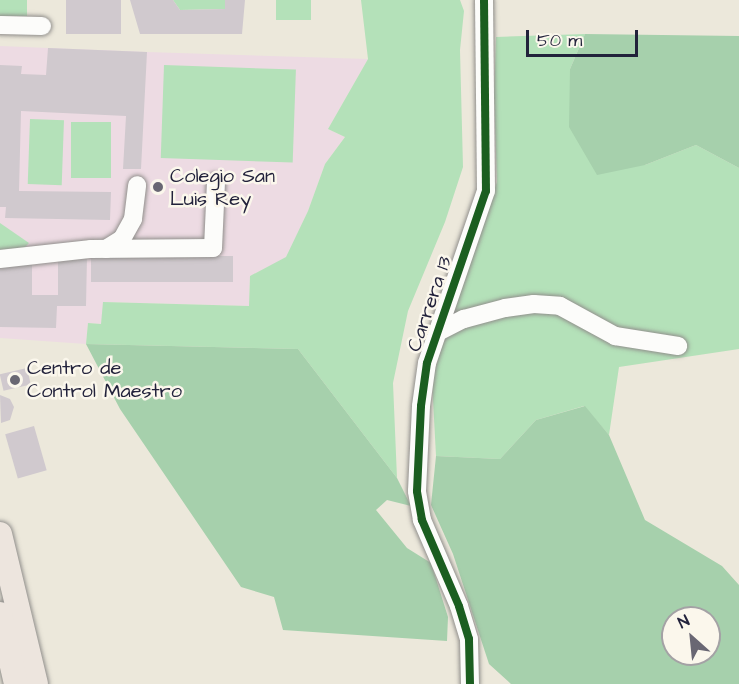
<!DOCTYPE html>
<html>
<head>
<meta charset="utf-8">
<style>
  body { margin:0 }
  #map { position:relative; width:739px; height:684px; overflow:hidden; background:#ece8db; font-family:"Architects Daughter",sans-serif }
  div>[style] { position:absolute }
  .built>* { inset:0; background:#eddbe3 }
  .green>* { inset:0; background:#b4e1b9; transform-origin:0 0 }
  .forest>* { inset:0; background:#a6d0ac }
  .building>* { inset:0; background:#d0c9ce; transform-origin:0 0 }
  .roads { filter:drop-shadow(0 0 2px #918f8c) drop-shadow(0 0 2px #918f8c) }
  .minor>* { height:18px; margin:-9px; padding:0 9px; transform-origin:9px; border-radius:9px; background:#fcfcfa }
  .major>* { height:24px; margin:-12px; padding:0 12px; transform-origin:12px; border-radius:12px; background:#ede5de }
  .cycleway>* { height:8px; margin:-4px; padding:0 4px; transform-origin:4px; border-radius:4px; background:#1b5e20 }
  .dots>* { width:16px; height:16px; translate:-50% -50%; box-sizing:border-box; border:3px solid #fbf7ec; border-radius:50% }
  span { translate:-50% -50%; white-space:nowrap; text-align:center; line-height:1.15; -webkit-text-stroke:5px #fbf7ec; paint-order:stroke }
  .poi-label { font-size:20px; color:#22223b }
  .left { translate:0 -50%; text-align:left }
  .street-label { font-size:20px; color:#22223b }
  .north { position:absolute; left:661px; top:606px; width:60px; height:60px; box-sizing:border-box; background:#fbf7ec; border:2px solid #a4a2a5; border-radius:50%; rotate:333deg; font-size:16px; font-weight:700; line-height:24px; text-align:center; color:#22223b }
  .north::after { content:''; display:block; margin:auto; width:21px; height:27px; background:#696773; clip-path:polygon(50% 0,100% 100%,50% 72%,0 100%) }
  .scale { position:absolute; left:526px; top:30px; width:112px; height:27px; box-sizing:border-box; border:3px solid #22223b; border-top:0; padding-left:8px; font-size:18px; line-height:21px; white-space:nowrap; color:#22223b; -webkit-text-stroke:4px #fbf7ec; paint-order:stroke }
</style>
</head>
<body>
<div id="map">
  <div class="built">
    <i style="clip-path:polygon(0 46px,147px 52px,368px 59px,328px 129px,345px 137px,325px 164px,308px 211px,286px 258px,250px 276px,249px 306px,104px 302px,101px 324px,88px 323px,86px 344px,0 338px)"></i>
  </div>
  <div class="green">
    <i style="left:0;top:0;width:27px;height:16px"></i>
    <i style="clip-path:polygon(173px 0,225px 0,225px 9px,180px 10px)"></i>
    <i style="left:276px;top:0;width:35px;height:20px"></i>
    <i style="clip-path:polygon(361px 0,460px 0,464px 11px,460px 50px,463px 167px,445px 222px,408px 311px,393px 383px,397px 478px,298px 349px,86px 344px,88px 323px,101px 324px,103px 302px,249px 306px,250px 276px,286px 257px,308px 211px,325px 164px,345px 137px,328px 129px,368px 59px)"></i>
    <i style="clip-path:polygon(585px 34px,570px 69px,645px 165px,696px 145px,739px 168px,739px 349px,619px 367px,609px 435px,584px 406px,536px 420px,500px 459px,436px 456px,432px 381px,452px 309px,497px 182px,494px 96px,496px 37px)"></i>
    <i style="left:164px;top:65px;width:132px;height:93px;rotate:2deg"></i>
    <i style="left:30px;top:119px;width:34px;height:65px;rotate:2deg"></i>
    <i style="left:71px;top:122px;width:40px;height:56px"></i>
    <i style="clip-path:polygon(0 223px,29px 243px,21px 251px,0 254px)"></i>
  </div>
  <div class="forest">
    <i style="clip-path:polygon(585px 34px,739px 36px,739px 168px,696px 145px,645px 165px,597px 175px,569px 127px,570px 69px)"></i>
    <i style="clip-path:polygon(86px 344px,298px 349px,397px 478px,411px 506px,387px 500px,376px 510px,407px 548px,431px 563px,448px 617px,447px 641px,283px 630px,274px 597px,241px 587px,120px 409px)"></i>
    <i style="clip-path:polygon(evenodd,585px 406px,609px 435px,645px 520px,722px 566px,739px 585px,739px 684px,511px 684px,489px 664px,453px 554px,431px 505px,436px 456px,500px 459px,536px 420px,585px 406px,673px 618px,709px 618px,709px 654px,673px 654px,673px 618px)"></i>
  </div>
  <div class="building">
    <i style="left:66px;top:0;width:55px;height:34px"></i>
    <i style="clip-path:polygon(130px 0,173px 0,180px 10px,225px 9px,225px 0,245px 0,242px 34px,140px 34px)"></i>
    <i style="clip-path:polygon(48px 48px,147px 52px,141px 169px,123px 169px,126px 116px,21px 111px,19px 191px,111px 192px,110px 220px,5px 218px,6px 207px,0 207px,0 65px,22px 66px,21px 74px,46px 75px)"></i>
    <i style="left:233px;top:256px;width:26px;height:142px;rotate:90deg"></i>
    <i style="clip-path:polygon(58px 257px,87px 257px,86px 306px,57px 306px,56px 328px,0 327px,0 264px,32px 265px,32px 295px,58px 295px)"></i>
    <i style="left:27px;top:368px;width:17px;height:28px;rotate:77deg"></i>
    <i style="clip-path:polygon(0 395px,10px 399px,14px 407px,10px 420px,1px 423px)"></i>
    <i style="left:34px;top:426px;width:46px;height:30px;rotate:74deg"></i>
  </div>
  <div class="roads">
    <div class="minor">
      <i style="left:0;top:25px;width:42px;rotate:1.4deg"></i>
      <i style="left:106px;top:249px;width:19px;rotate:-32deg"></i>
      <i style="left:122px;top:239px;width:23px;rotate:-61deg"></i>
      <i style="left:133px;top:219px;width:34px;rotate:-83deg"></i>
      <i style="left:0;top:259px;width:92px;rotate:-6.3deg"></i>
      <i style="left:91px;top:249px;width:122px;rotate:-0.5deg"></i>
      <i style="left:213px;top:248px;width:66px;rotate:-87.4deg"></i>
      <i style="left:438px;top:332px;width:29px;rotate:-27deg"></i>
      <i style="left:464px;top:319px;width:42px;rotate:-15deg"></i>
      <i style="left:505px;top:308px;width:29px;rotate:-8deg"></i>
      <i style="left:534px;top:304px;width:26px;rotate:4deg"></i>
      <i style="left:560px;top:306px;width:63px;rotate:28.6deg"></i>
      <i style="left:615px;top:336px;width:64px;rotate:9deg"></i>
      <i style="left:470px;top:684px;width:45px;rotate:-91.3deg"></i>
      <i style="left:469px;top:639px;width:34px;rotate:-107deg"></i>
      <i style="left:459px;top:606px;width:94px;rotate:-113.3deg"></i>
      <i style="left:422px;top:520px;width:29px;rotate:-100deg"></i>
      <i style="left:417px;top:491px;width:85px;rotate:-87.3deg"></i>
      <i style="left:421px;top:406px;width:43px;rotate:-82.1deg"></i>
      <i style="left:427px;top:363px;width:182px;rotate:-71.1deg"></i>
      <i style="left:486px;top:191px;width:191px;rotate:-90.6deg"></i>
    </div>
    <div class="major">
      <i style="left:0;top:534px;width:154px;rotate:76.5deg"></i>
      <i style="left:0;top:614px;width:72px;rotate:77.1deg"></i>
    </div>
  </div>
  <div class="cycleway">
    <i style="left:470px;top:684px;width:45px;rotate:-91.3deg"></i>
    <i style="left:469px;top:639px;width:34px;rotate:-107deg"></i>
    <i style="left:459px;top:606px;width:94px;rotate:-113.3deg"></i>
    <i style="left:422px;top:520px;width:29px;rotate:-100deg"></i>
    <i style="left:417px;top:491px;width:85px;rotate:-87.3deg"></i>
    <i style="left:421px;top:406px;width:43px;rotate:-82.1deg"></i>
    <i style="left:427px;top:363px;width:182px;rotate:-71.1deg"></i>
    <i style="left:486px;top:191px;width:191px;rotate:-90.6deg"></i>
  </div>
  <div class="dots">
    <i style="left:158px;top:187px;background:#696773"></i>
    <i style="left:15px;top:380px;background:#696773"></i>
  </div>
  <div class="poi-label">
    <span class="left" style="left:170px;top:188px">Colegio San<br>Luis Rey</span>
    <span class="left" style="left:27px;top:380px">Centro de<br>Control Maestro</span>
  </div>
  <div class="street-label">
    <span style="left:430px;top:304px;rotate:-71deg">Carrera 13</span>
  </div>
  <div class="north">N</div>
  <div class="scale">50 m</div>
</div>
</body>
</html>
